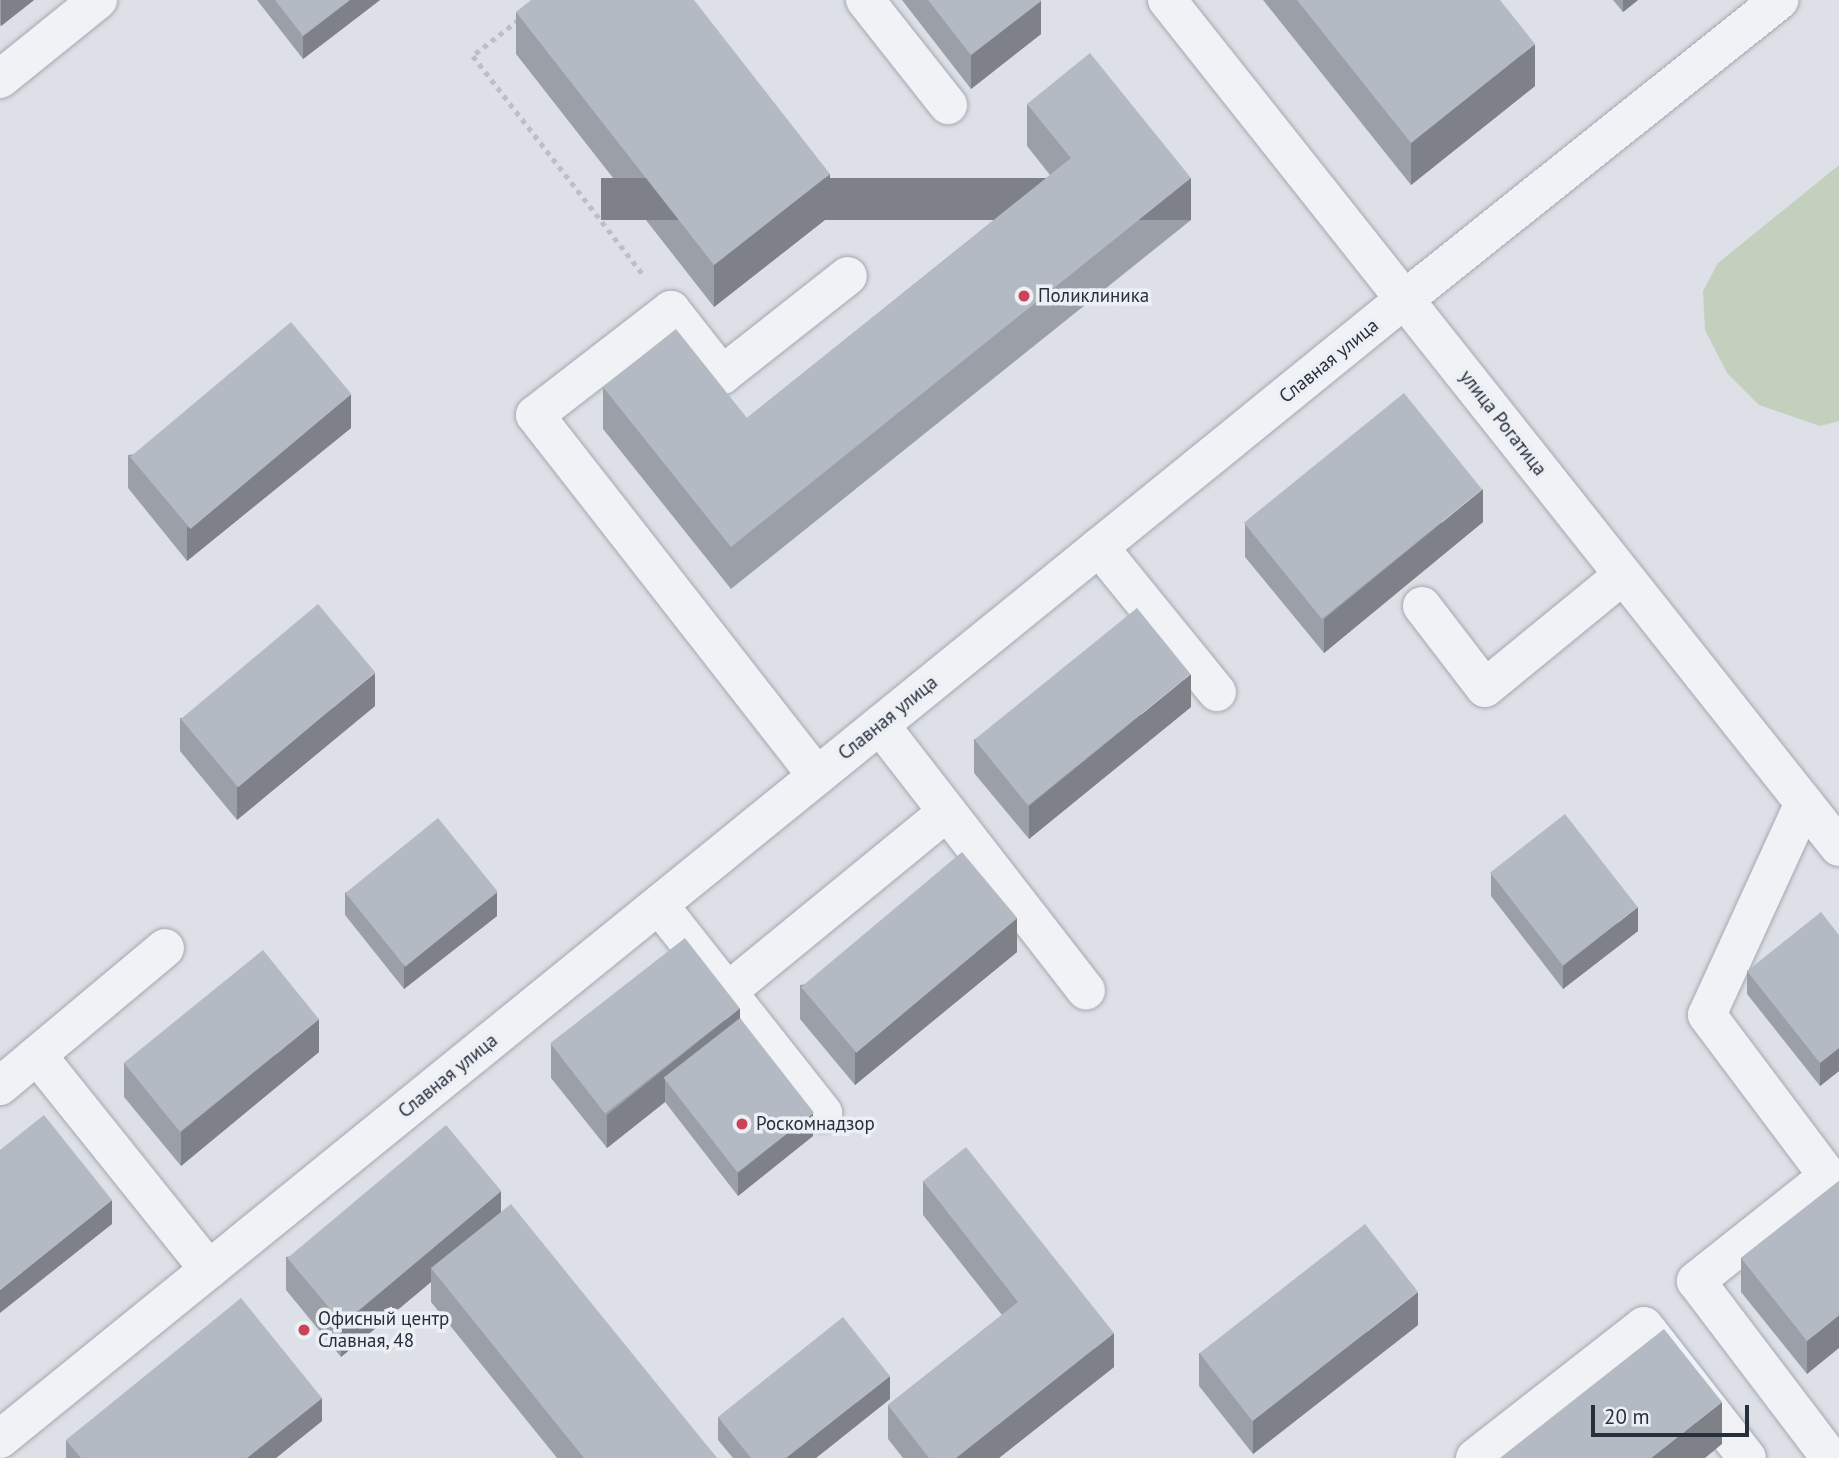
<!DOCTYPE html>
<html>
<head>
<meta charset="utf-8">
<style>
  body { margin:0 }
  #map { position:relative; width:1839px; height:1458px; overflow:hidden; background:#dde1e7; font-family:"PT Sans",sans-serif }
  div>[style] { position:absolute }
  .green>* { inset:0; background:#c3d0be }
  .path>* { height:4.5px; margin-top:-2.25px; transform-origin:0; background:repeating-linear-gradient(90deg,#bcbfc5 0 5px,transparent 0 10px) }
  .roads { filter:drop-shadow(0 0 2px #a3a8b1) drop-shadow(0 0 2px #a3a8b1) }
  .minor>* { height:38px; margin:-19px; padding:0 19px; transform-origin:19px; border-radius:19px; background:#f0f2f5 }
  .wall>* { inset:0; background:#9ba0a8 }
  .shaded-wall>* { inset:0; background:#7e8288; transform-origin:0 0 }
  .building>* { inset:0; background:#b4bac3; transform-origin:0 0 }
  .dots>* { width:19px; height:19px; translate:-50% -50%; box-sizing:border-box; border:4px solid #ecf0f4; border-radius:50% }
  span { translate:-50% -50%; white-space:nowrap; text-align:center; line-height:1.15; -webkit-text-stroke:7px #ecf0f4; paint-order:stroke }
  .poi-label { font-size:19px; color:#272f3d }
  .left { translate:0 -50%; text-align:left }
  .street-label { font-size:19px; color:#272f3d }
  .scale { position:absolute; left:1591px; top:1405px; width:158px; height:32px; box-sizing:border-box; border:4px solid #272f3d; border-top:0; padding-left:9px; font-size:21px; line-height:24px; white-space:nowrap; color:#272f3d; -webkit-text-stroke:5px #ecf0f4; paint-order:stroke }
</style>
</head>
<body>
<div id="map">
  <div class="green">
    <i style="clip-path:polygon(1839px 165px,1839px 421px,1820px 426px,1759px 405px,1727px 373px,1705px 330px,1703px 291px,1718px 263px)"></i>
  </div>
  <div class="path">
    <i style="left:519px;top:20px;width:58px;rotate:142deg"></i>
    <i style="left:473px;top:56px;width:276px;rotate:52.1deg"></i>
  </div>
  <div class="roads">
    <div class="minor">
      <i style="left:865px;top:0;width:134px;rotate:51.7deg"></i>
      <i style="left:1167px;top:0;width:1081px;rotate:51.57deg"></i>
      <i style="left:0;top:79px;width:126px;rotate:-38.9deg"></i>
      <i style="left:1099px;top:547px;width:187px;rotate:50.9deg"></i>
      <i style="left:1422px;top:606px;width:103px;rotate:52.5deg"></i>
      <i style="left:1485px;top:688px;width:178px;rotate:-39.3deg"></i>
      <i style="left:880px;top:725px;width:336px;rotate:52.2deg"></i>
      <i style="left:817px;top:776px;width:458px;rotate:-128deg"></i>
      <i style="left:535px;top:415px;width:172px;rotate:-37.7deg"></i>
      <i style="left:671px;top:310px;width:83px;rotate:51.9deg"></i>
      <i style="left:722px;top:375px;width:160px;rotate:-38.2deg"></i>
      <i style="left:1804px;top:803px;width:233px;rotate:114.6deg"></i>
      <i style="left:1707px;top:1015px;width:201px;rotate:53.1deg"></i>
      <i style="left:1828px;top:1176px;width:169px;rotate:141.5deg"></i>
      <i style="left:1696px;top:1281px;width:220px;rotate:52.8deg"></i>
      <i style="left:659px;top:905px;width:265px;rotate:51.7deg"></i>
      <i style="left:727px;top:992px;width:284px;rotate:-39.3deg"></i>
      <i style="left:37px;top:1055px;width:275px;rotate:51.3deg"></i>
      <i style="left:0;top:1086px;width:215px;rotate:-39.9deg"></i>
      <i style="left:0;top:1439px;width:1809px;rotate:-39.06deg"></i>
      <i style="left:1405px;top:299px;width:479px;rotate:-38.6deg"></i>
      <i style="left:1475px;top:1458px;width:214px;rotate:-38deg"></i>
      <i style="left:1644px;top:1326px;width:167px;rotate:52deg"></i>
    </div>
  </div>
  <div class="wall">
    <i style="clip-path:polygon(0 0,34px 0,1px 26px,0 25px)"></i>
    <i style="clip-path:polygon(257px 0,380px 0,303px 59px)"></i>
    <i style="clip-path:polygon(902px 0,1041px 0,1041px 34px,971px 89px)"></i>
    <i style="clip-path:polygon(1263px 0,1500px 0,1535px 86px,1411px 185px)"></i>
    <i style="clip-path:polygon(1613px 0,1638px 0,1623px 12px)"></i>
    <i style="clip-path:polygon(516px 12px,830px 216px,714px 307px,516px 54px)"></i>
    <i style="clip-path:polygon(1027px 104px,1191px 220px,731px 589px,603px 429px,603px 387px,747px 418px,1050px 175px,1027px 146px)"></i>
    <i style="clip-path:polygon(351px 428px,187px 561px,128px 488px,128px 455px)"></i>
    <i style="clip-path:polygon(1483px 522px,1324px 653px,1245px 557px,1245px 524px)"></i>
    <i style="clip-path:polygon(375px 706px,237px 820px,180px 751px,180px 718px)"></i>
    <i style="clip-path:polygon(1191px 707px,1029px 839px,974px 773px,974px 739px)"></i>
    <i style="clip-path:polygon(1491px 873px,1638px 931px,1563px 989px,1491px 896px)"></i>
    <i style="clip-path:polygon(345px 892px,497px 916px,404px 989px,345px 915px)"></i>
    <i style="clip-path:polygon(1839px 935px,1839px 1071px,1820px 1086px,1747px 994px,1747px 971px)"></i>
    <i style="clip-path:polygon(1017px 952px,855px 1085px,800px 1019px,800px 985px)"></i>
    <i style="clip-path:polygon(740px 1018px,813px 1136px,738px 1196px,665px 1102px,607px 1148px,551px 1078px,551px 1044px)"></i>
    <i style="clip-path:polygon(319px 1052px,181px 1166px,124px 1097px,124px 1063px)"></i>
    <i style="clip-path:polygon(923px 1181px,1114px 1367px,999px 1458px,903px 1458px,888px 1439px,888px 1405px,1002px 1315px,923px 1215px)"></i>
    <i style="clip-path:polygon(1839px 1181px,1807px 1374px,1741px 1292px,1741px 1258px)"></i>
    <i style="clip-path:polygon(501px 1212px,717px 1458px,557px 1458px,431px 1302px,431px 1282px,341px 1357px,286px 1290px,286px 1257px)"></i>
    <i style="clip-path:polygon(1418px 1325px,1253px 1454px,1199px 1386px,1199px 1353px)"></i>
    <i style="clip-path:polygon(890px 1399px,816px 1458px,733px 1458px,718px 1440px,718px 1417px)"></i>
    <i style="clip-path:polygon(322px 1421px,276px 1458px,66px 1458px,66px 1440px)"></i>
  </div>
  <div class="shaded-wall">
    <i style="clip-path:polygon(1px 0,34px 0,1px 26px)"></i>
    <i style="clip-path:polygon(350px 0,380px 0,303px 59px,303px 36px)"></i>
    <i style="clip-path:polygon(1623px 0,1638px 0,1623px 12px)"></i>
    <i style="clip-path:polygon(1041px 1px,1041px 34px,971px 89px,971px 55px)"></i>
    <i style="clip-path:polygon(1535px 44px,1535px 86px,1411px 185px,1411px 143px)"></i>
    <i style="clip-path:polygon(830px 174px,830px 216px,714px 307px,714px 265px)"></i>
    <i style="left:1191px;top:178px;width:42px;height:590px;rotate:90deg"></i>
    <i style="clip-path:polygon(351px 394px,351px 428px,187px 561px,187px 528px)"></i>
    <i style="clip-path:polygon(1483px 489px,1483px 522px,1324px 653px,1324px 619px)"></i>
    <i style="clip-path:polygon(375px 673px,375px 706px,237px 820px,237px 787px)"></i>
    <i style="clip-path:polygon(1191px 674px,1191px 707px,1029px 839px,1029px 806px)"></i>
    <i style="clip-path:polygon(497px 892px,497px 916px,404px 989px,404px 966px)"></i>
    <i style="clip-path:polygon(1638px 907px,1638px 931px,1563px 989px,1563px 966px)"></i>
    <i style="clip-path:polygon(1017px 918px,1017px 952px,855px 1085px,855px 1052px)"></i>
    <i style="clip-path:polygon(740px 1008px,740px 1042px,665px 1079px,665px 1102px,607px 1148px,607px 1115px)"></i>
    <i style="clip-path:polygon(319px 1019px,319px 1052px,181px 1166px,181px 1132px)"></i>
    <i style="clip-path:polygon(1839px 1048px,1839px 1071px,1820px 1086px,1820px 1063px)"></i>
    <i style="clip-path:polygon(813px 1113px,813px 1136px,738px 1196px,738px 1173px)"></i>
    <i style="clip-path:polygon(501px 1191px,501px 1225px,431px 1268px,431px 1282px,341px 1357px,341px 1323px)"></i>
    <i style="clip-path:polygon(112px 1200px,112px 1224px,0 1313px,0 1290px)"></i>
    <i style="clip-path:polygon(1418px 1292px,1418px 1325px,1253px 1454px,1253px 1421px)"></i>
    <i style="clip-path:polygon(1839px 1315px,1839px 1348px,1807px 1374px,1807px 1341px)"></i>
    <i style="clip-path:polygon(1114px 1333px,1114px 1367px,999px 1458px,956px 1458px)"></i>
    <i style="clip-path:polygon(890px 1376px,890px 1399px,816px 1458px,786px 1458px)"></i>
    <i style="clip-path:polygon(322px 1398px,322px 1421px,276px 1458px,247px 1458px)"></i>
    <i style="clip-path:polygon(1722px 1402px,1722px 1444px,1705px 1458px,1651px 1458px)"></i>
  </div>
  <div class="building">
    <i style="clip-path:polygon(275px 0,350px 0,303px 36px)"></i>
    <i style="clip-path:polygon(531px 0,694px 0,830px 174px,714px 265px,516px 12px)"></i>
    <i style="clip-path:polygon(928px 0,1041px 0,1041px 1px,971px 55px)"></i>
    <i style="clip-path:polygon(1297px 0,1500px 0,1535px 44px,1411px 143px)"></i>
    <i style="clip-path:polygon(1090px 53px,1191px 178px,731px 547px,603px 387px,676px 329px,747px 418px,1071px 158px,1027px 104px)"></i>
    <i style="left:291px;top:322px;width:94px;height:210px;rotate:50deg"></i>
    <i style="left:1404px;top:393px;width:124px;height:206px;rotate:51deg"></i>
    <i style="left:318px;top:604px;width:89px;height:179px;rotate:50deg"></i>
    <i style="left:1137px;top:608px;width:85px;height:209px;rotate:51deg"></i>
    <i style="left:1565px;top:814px;width:118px;height:95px;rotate:52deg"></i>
    <i style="left:438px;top:818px;width:95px;height:119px;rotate:51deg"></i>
    <i style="left:962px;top:852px;width:86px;height:210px;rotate:50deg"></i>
    <i style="clip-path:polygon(1821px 912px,1839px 935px,1839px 1048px,1820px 1063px,1747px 971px)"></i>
    <i style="left:685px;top:938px;width:89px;height:171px;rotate:52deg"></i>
    <i style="left:263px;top:950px;width:89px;height:179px;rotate:51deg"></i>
    <i style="left:740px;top:1018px;width:120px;height:97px;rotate:52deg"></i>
    <i style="clip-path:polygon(44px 1115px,112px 1200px,0 1290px,0 1150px)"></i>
    <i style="left:446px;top:1125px;width:86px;height:207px;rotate:50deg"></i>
    <i style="clip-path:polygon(966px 1147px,1114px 1333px,956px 1458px,929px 1458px,888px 1405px,1018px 1302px,923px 1181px)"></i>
    <i style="clip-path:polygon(1839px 1181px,1839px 1315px,1807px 1341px,1741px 1258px)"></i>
    <i style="clip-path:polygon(511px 1204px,717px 1458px,584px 1458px,431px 1268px)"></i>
    <i style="left:1365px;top:1224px;width:86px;height:210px;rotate:52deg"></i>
    <i style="clip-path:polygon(241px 1298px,322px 1398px,247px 1458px,81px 1458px,66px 1440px)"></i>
    <i style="clip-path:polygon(843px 1317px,890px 1376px,786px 1458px,751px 1458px,718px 1417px)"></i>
    <i style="clip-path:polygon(1664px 1329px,1722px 1402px,1651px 1458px,1500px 1458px)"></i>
  </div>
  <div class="dots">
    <i style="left:1024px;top:296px;background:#cb4359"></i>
    <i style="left:742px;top:1124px;background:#cb4359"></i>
    <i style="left:304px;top:1330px;background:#cb4359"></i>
  </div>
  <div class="poi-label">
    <span class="left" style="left:1038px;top:296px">Поликлиника</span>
    <span class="left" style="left:756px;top:1124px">Роскомнадзор</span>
    <span class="left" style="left:318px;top:1330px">Офисный центр<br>Славная, 48</span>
  </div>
  <div class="street-label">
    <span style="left:1329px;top:361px;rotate:-39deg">Славная улица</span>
    <span style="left:1503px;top:423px;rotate:52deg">улица Рогатица</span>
    <span style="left:888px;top:718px;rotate:-39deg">Славная улица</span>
    <span style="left:448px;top:1076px;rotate:-39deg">Славная улица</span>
  </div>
  <div class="scale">20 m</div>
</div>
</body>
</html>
